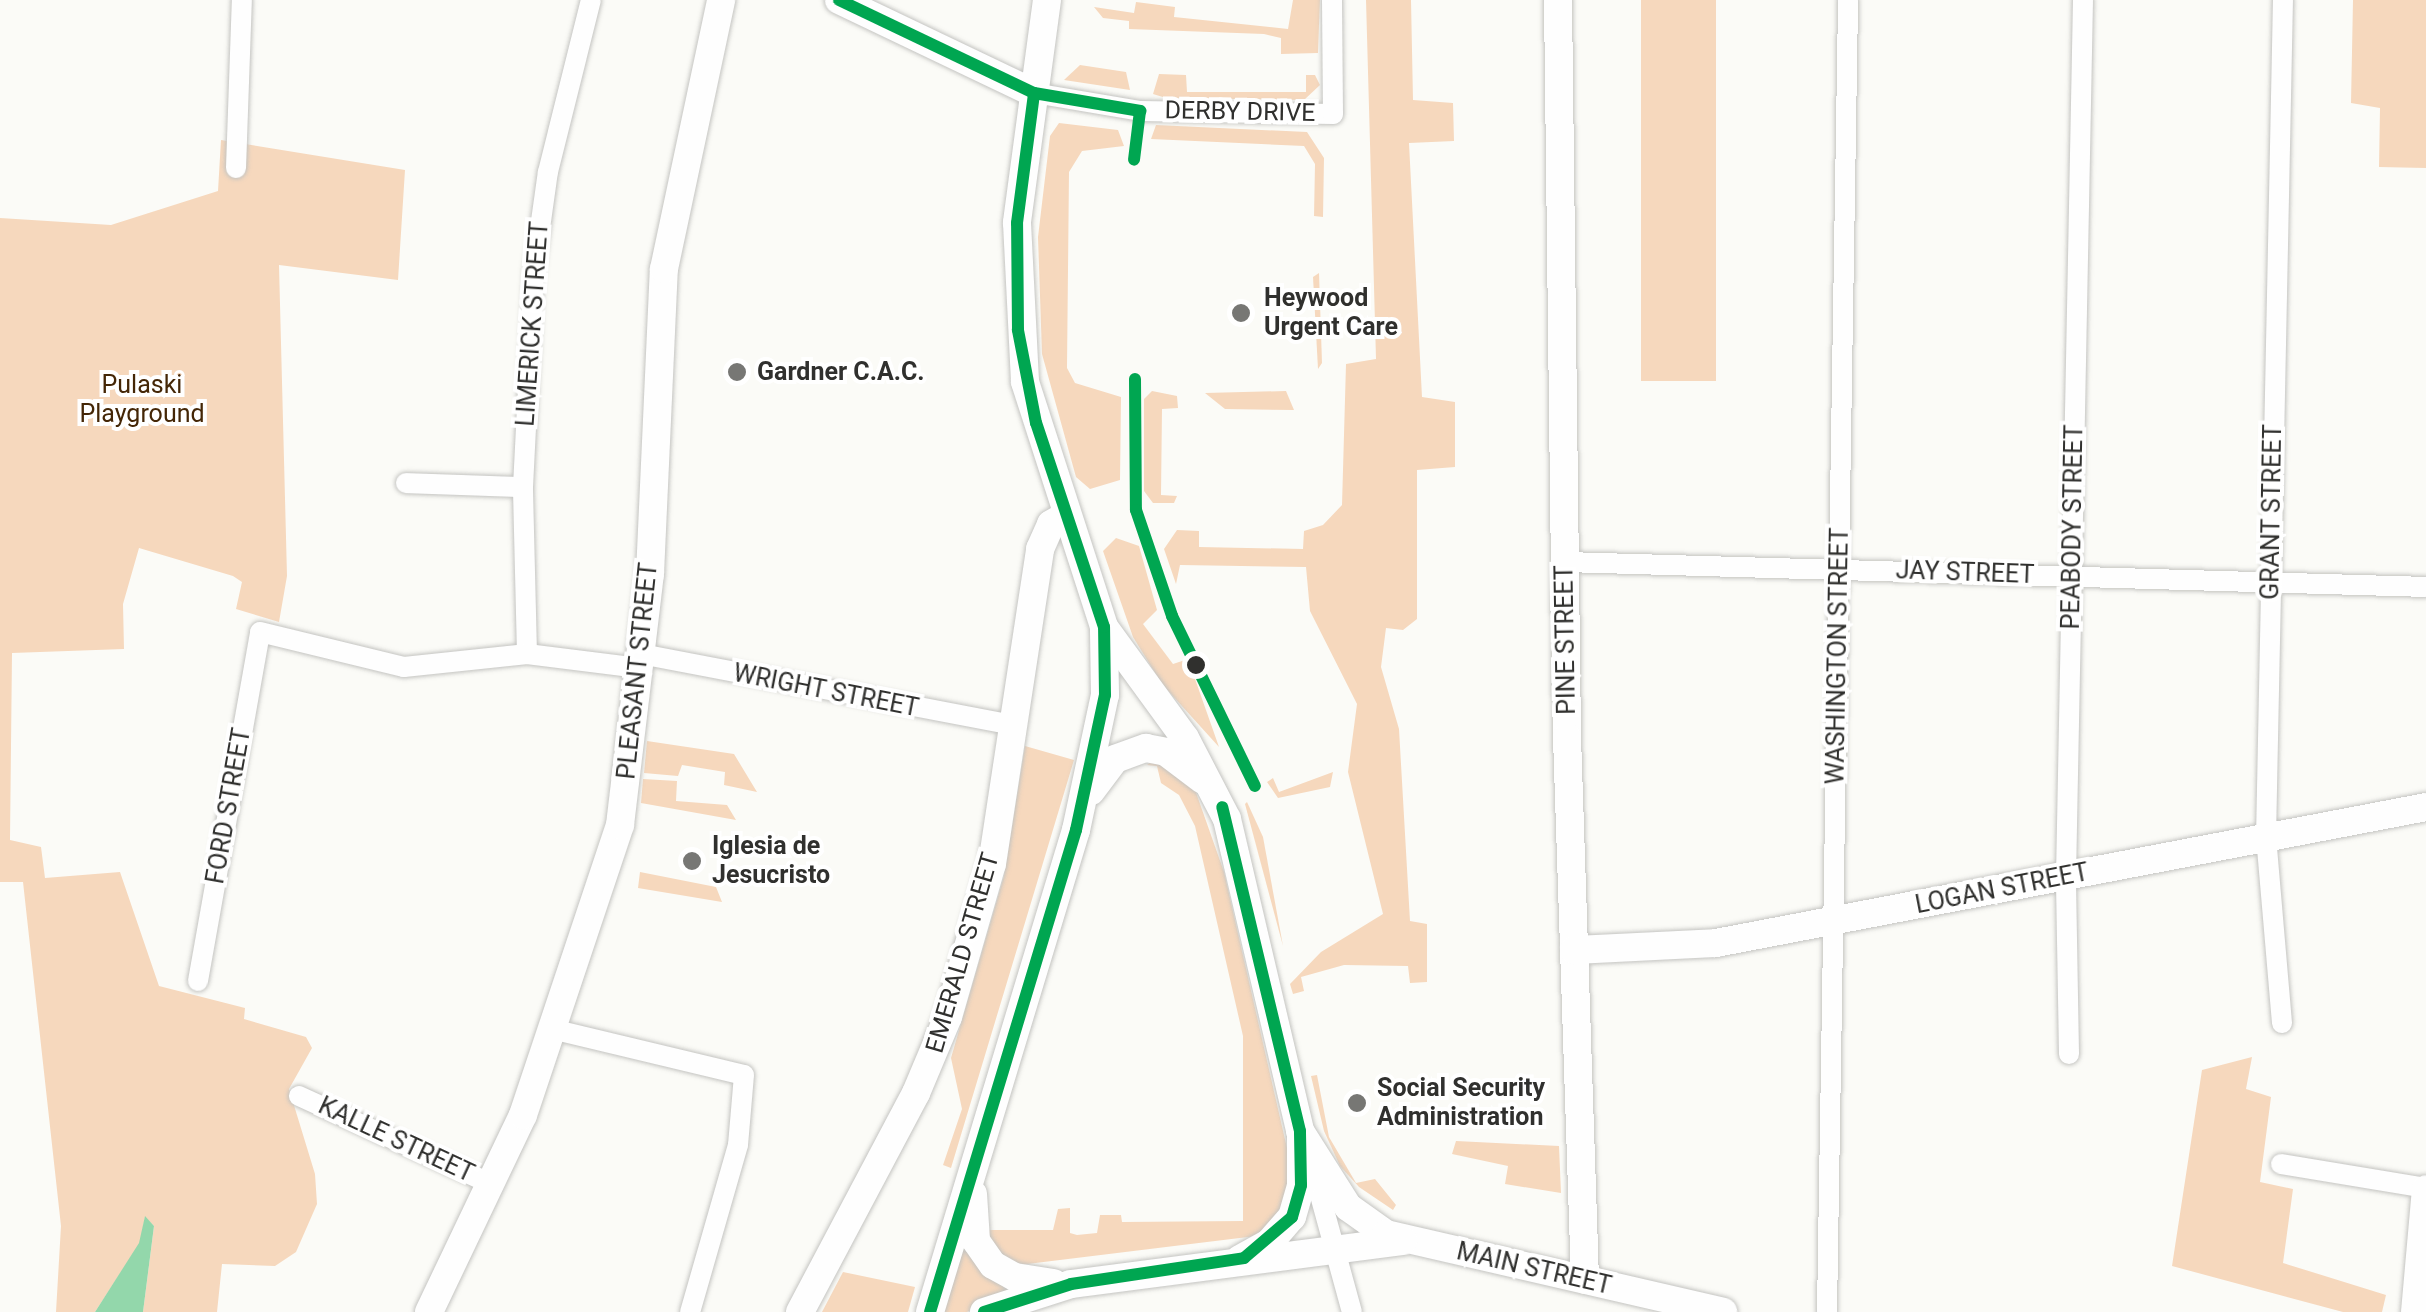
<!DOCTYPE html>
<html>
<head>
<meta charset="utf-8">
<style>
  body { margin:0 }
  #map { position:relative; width:2426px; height:1312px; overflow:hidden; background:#fbfbf7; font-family:Roboto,sans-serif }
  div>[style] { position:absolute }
  .green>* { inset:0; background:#f6d8bd; transform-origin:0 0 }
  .water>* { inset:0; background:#93d7ab }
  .roads { filter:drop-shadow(0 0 2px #c4c4c1) drop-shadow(0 0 2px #c4c4c1) }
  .street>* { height:20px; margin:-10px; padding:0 10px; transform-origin:10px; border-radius:10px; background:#fefefe }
  .secondary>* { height:28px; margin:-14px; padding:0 14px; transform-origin:14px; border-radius:14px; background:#fefefe }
  .bus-1>* { height:12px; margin:-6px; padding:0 6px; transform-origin:6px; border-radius:6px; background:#00a651 }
  .dots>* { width:28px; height:28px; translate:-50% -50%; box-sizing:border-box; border:5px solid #fff; border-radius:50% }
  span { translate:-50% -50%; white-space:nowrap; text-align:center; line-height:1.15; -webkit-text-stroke:8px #fff; paint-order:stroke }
  .street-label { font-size:25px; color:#30302e }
  .poi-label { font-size:25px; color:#30302e; font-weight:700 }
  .left { translate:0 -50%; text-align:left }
  .park-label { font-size:25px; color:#442606 }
</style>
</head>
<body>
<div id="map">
  <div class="green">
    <i style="clip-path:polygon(1293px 0,1320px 0,1318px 53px,1281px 54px,1281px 38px,1264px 34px,1129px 29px,1129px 21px,1103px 18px,1094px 7px,1134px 13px,1136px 2px,1175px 7px,1174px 17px,1288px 29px)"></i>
    <i style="clip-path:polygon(1366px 0,1411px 0,1413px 100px,1453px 103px,1454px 141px,1409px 143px,1422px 397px,1455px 402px,1455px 467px,1417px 470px,1417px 619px,1403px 630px,1386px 628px,1381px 667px,1399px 729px,1410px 921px,1427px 924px,1427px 982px,1410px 983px,1408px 966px,1344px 965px,1301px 977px,1304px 991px,1293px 994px,1290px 984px,1321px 952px,1383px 914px,1348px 772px,1357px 704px,1310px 611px,1306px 567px,1180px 565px,1176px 584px,1164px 549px,1177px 530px,1199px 531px,1199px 547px,1303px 549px,1304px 531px,1323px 525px,1342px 505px,1346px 364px,1376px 359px)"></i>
    <i style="left:1641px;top:0;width:75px;height:381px"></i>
    <i style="clip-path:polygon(2353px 0,2426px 0,2426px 168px,2379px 167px,2380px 108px,2351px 103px)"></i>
    <i style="clip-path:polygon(1080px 65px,1126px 72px,1130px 90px,1064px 80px)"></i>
    <i style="clip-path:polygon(1159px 74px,1186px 75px,1187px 92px,1306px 92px,1306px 75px,1315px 75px,1320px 85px,1304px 100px,1166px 98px,1153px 94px)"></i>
    <i style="clip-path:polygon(1059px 123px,1118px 130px,1124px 146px,1082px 151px,1069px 172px,1067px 368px,1075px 383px,1121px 397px,1120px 480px,1090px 489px,1076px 477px,1042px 354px,1038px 237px,1050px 136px)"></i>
    <i style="clip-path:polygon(1156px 125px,1307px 132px,1324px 158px,1323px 217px,1314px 216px,1315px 164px,1304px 146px,1151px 139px)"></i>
    <i style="clip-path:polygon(221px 140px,405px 170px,398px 280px,279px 265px,287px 576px,279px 622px,236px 609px,242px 582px,233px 576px,139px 548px,123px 604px,124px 649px,12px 653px,10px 840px,41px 847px,45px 878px,120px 872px,159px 986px,245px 1008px,244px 1019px,306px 1037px,312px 1048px,289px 1089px,315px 1174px,317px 1204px,296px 1252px,275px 1266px,222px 1264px,217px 1312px,143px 1312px,154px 1226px,145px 1217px,140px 1243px,95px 1312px,56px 1312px,61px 1226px,23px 882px,0 882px,0 218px,111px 225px,218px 191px)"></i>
    <i style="clip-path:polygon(1319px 273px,1322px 363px,1318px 369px,1313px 277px)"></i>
    <i style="clip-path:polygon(1152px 391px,1177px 396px,1178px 408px,1162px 409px,1161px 495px,1177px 496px,1174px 503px,1153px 503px,1144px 491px,1144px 399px)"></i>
    <i style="clip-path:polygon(1286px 391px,1294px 410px,1225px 409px,1205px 393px)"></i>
    <i style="clip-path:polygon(1116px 538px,1139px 546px,1157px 610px,1143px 624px,1173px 664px,1188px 659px,1219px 747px,1162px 684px,1133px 637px,1103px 551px)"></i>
    <i style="clip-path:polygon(647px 741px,734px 754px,757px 792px,724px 785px,725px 772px,682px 765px,678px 776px,644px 773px)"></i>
    <i style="clip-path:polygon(1025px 746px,1074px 760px,951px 1168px,943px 1165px,962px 1109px,951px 1058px,1004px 876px)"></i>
    <i style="clip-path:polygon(1155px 759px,1193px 784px,1224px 872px,1294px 1179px,1290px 1208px,1256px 1236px,1019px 1265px,998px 1254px,986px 1230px,1053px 1230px,1058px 1209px,1070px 1208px,1070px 1233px,1077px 1235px,1097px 1233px,1100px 1215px,1121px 1215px,1122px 1222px,1243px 1221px,1243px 1036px,1195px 826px,1179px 795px,1161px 783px,1157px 766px,1147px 765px)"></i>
    <i style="clip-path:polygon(1333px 772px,1330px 787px,1278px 798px,1267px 782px,1273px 778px,1279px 792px)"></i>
    <i style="clip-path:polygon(643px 779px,677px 781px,676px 801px,727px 805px,736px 820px,641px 803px)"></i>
    <i style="clip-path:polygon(1247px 802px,1263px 837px,1283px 946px,1245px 804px)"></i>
    <i style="clip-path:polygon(640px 872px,716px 887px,722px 902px,638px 888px)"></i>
    <i style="clip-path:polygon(2252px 1057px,2246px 1089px,2271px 1097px,2260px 1182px,2293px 1189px,2283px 1263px,2386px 1295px,2382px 1312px,2343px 1312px,2172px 1266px,2202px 1070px)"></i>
    <i style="clip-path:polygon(1317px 1075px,1329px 1137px,1356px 1183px,1375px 1179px,1396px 1205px,1393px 1210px,1359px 1187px,1340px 1166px,1324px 1131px,1311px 1076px)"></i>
    <i style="clip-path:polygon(1456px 1141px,1559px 1146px,1561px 1193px,1505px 1184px,1508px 1166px,1452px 1154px)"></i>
    <i style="clip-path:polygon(958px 1244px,967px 1246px,1008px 1292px,967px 1312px,938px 1312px)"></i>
    <i style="clip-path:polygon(843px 1272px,915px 1287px,908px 1312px,822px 1312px)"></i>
  </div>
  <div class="water">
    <i style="clip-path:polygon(145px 1216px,154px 1226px,143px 1312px,95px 1312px,139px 1243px)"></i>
  </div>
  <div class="roads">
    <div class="street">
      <i style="left:1034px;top:93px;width:108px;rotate:9.6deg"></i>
      <i style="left:1140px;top:111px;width:193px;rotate:0.9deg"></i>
      <i style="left:1333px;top:114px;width:114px;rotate:-90.5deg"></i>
      <i style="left:236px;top:168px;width:168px;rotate:-88deg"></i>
      <i style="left:406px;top:483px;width:117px;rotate:2deg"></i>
      <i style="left:1565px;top:562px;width:861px;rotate:1.66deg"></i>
      <i style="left:527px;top:654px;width:167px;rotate:-91.4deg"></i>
      <i style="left:523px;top:487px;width:216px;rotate:-87.1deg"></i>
      <i style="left:534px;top:271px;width:100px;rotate:-82deg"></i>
      <i style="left:548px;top:172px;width:177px;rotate:-76deg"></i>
      <i style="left:641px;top:654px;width:378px;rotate:10.8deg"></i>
      <i style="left:198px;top:981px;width:354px;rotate:-79.9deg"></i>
      <i style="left:260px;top:632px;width:148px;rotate:13.7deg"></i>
      <i style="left:404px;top:667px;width:124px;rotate:-6deg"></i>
      <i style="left:527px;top:654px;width:113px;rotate:7.1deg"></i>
      <i style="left:2282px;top:1023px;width:186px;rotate:-94.9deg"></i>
      <i style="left:2266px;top:838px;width:838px;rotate:-88.84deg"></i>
      <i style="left:552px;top:1029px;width:197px;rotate:13.5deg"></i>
      <i style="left:744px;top:1075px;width:70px;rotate:94.9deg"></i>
      <i style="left:738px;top:1145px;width:174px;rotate:106deg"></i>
      <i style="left:2069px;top:1054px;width:177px;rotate:-91deg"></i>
      <i style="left:2066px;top:877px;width:877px;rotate:-88.89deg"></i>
      <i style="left:299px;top:1096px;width:213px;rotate:24.6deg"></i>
      <i style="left:2281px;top:1164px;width:147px;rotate:9.4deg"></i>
      <i style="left:1312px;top:1166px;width:151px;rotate:74.7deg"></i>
      <i style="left:1827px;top:1312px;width:1312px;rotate:-89.08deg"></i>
    </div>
    <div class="secondary">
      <i style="left:839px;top:0;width:216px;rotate:25.5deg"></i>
      <i style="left:1047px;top:0;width:225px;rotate:97.7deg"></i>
      <i style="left:1017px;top:223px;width:159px;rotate:87.1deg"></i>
      <i style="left:1025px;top:382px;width:257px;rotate:72.1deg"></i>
      <i style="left:1104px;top:627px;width:137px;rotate:53.9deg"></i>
      <i style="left:1185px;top:738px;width:91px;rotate:62.6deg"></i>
      <i style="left:1227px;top:819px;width:320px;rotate:76.8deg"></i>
      <i style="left:1300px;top:1131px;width:90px;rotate:57.7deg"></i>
      <i style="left:1348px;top:1207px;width:47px;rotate:35.4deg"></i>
      <i style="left:1386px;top:1234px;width:346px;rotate:13deg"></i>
      <i style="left:1558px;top:0;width:737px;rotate:89.3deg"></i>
      <i style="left:1567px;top:737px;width:543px;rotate:88.1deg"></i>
      <i style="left:1091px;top:791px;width:40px;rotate:-53deg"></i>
      <i style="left:1115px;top:759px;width:33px;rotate:-20deg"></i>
      <i style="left:1146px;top:748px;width:20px;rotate:11deg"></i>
      <i style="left:1166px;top:752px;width:46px;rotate:37.1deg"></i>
      <i style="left:1574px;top:950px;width:142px;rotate:-2.8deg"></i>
      <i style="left:1716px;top:943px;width:723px;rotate:-10.84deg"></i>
      <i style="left:973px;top:1194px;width:47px;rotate:86.3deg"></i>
      <i style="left:976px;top:1241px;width:29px;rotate:55deg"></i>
      <i style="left:993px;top:1265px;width:25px;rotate:29deg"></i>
      <i style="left:1015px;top:1277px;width:39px;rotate:9deg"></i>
      <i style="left:1240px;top:1259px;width:33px;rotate:-29deg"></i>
      <i style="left:1269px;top:1243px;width:35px;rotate:-49deg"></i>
      <i style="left:1292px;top:1217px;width:33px;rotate:-74deg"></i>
      <i style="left:1301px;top:1185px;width:51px;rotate:-90deg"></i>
      <i style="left:429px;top:1312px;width:218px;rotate:-64.5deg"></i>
      <i style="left:523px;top:1115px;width:306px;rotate:-71.5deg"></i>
      <i style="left:620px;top:825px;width:253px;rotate:-83.2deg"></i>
      <i style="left:650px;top:574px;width:305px;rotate:-87.4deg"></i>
      <i style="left:664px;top:269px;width:275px;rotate:-78deg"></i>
      <i style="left:800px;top:1312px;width:248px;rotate:-62.1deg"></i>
      <i style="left:916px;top:1093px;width:82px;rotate:-67.2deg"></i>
      <i style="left:948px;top:1017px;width:159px;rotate:-74deg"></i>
      <i style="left:992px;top:864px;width:319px;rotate:-81.3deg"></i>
      <i style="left:1040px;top:549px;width:27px;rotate:-66deg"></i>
      <i style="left:1051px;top:524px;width:16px;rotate:-30deg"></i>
      <i style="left:930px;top:1312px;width:504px;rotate:-73.15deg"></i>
      <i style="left:1076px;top:830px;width:138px;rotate:-77.9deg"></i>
      <i style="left:1105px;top:695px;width:67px;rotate:-90.9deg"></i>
      <i style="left:984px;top:1312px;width:91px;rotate:-17.8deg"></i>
      <i style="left:1071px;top:1284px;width:335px;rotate:-7.4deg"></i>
      <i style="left:2415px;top:1312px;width:123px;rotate:-84.9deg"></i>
    </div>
  </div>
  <div class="bus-1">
    <i style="left:839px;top:0;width:216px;rotate:25.5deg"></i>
    <i style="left:1034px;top:93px;width:108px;rotate:9.6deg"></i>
    <i style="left:1140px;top:111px;width:49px;rotate:97deg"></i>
    <i style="left:1135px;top:379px;width:131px;rotate:89.6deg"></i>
    <i style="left:1136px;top:510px;width:112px;rotate:71.2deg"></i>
    <i style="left:1172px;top:616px;width:189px;rotate:64deg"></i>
    <i style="left:930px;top:1312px;width:504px;rotate:-73.15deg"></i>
    <i style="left:1076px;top:830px;width:138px;rotate:-77.9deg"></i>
    <i style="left:1105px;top:695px;width:68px;rotate:-90.8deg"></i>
    <i style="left:1104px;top:627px;width:215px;rotate:-108.4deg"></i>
    <i style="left:1036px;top:423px;width:95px;rotate:-101deg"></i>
    <i style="left:1018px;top:330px;width:107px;rotate:-90.5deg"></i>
    <i style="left:1017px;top:223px;width:131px;rotate:-82.5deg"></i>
    <i style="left:984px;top:1312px;width:91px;rotate:-17.8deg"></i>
    <i style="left:1071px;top:1284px;width:175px;rotate:-8.5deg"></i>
    <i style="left:1244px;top:1258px;width:63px;rotate:-40.5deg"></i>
    <i style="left:1292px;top:1217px;width:33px;rotate:-74deg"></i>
    <i style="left:1301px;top:1185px;width:54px;rotate:-91.1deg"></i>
    <i style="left:1300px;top:1131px;width:333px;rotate:-103.5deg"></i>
  </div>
  <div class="dots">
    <i style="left:1241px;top:313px;background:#777774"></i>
    <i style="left:737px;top:372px;background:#777774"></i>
    <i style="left:1196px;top:665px;background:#30302e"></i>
    <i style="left:692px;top:861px;background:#777774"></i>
    <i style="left:1357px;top:1103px;background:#777774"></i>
  </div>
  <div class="street-label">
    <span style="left:1240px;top:112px;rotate:1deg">DERBY DRIVE</span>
    <span style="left:533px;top:324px;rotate:-86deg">LIMERICK STREET</span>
    <span style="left:2272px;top:512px;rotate:-89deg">GRANT STREET</span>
    <span style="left:2073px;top:527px;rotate:-89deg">PEABODY STREET</span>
    <span style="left:1965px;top:573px;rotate:2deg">JAY STREET</span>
    <span style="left:1566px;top:640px;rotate:-91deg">PINE STREET</span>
    <span style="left:1838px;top:656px;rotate:-89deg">WASHINGTON STREET</span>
    <span style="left:638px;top:671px;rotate:-84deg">PLEASANT STREET</span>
    <span style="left:826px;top:691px;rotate:11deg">WRIGHT STREET</span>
    <span style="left:229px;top:806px;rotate:-80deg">FORD STREET</span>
    <span style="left:2002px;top:889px;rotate:-11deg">LOGAN STREET</span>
    <span style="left:963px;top:953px;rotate:-74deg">EMERALD STREET</span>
    <span style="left:396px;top:1140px;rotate:25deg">KALLE STREET</span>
    <span style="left:1534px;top:1269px;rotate:13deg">MAIN STREET</span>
  </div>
  <div class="poi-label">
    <span class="left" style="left:1264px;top:313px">Heywood<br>Urgent Care</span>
    <span class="left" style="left:757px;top:372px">Gardner C.A.C.</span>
    <span class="left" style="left:712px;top:861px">Iglesia de<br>Jesucristo</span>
    <span class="left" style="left:1377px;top:1103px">Social Security<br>Administration</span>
  </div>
  <div class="park-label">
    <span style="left:142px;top:400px">Pulaski<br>Playground</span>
  </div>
</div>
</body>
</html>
